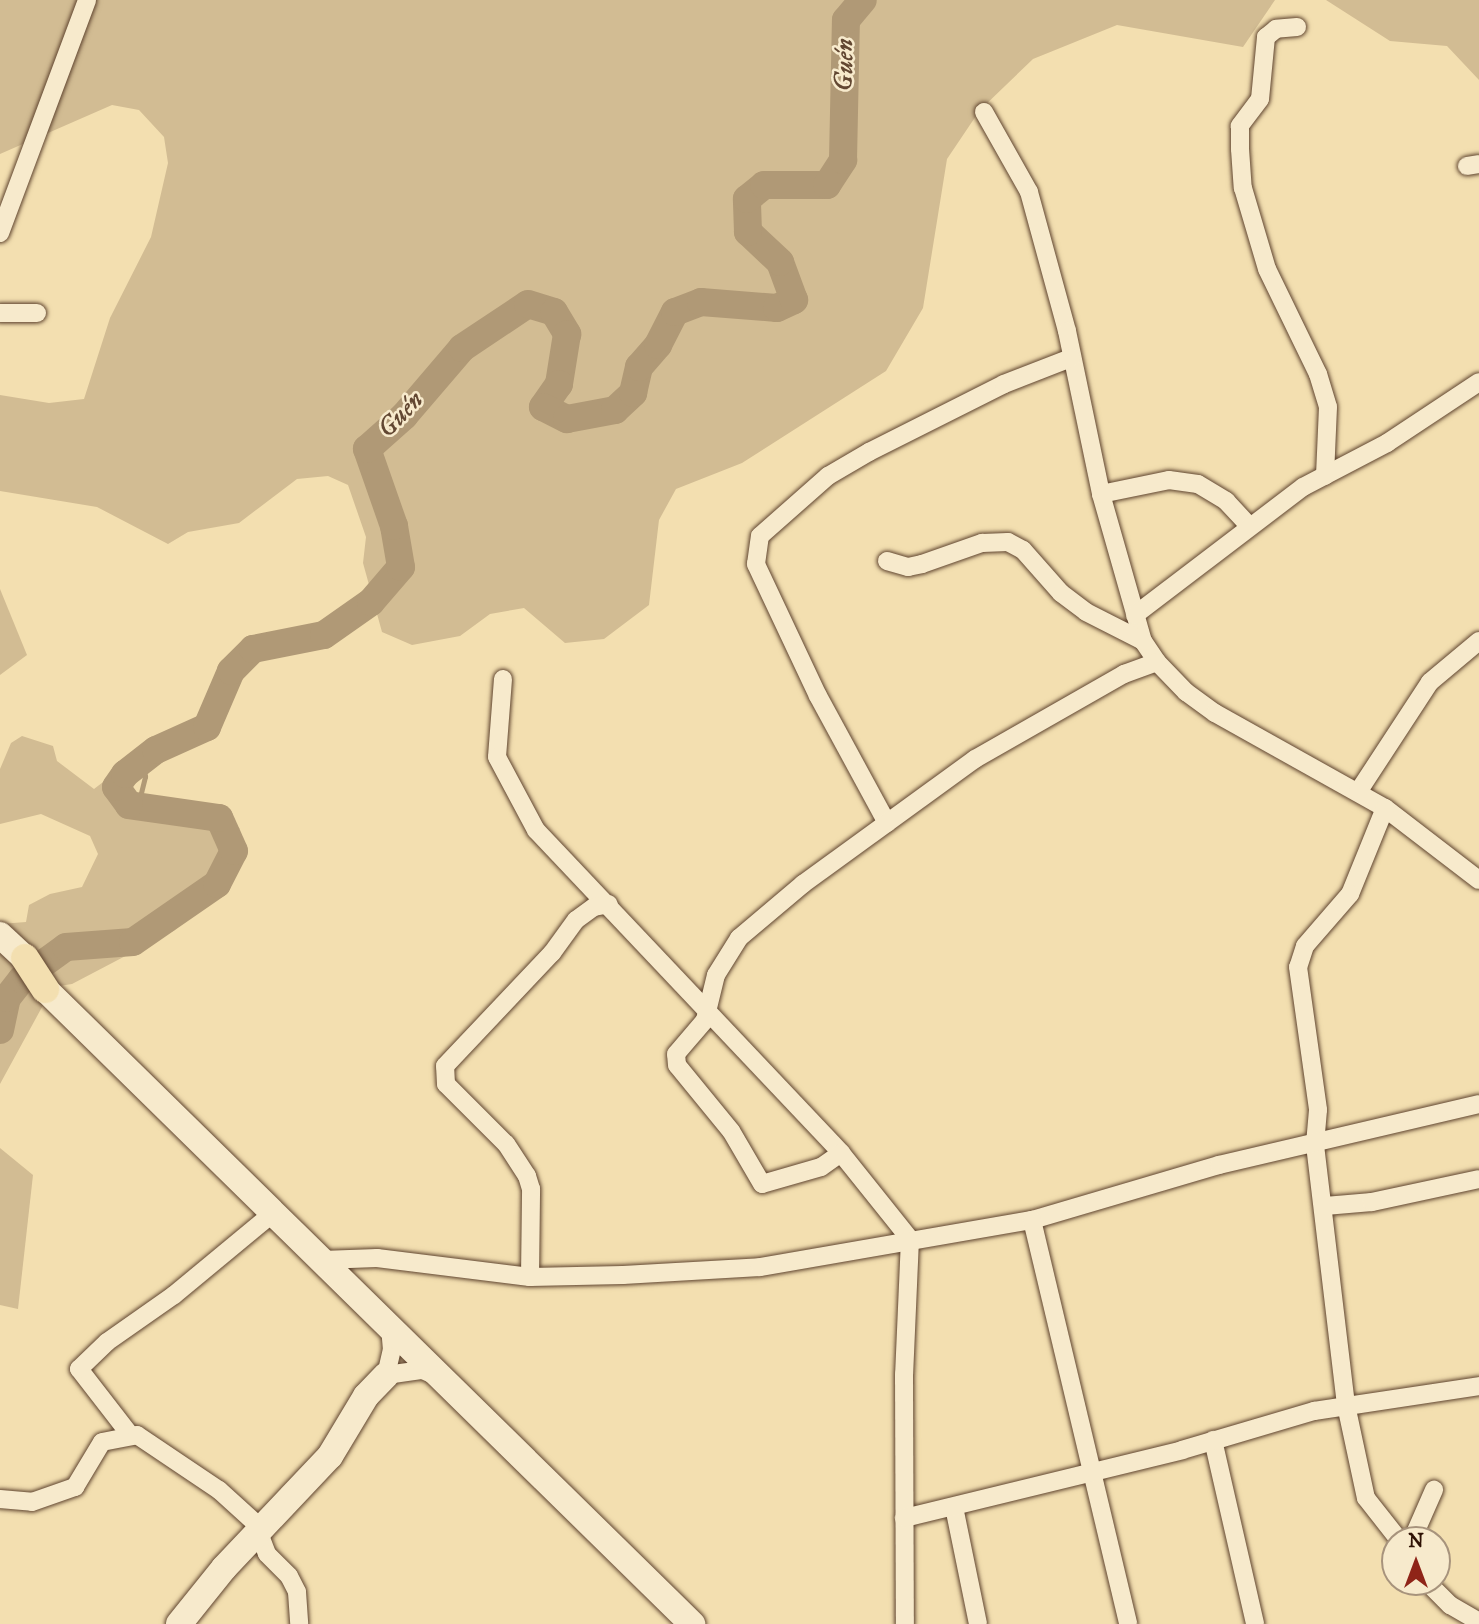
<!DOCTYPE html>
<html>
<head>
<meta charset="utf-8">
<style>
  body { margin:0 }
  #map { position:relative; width:1479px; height:1624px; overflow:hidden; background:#f3dfb0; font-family:"IM FELL DW Pica",serif }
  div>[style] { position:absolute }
  .green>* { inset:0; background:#d2bc93 }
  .stream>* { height:4.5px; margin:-2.25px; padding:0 2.25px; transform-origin:2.25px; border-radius:2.25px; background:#b09976 }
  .river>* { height:28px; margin:-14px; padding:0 14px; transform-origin:14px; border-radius:14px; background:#b09976 }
  .roads { filter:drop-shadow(0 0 2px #5f442f) drop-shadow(0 0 2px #5f442f) }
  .street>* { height:18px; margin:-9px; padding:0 9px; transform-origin:9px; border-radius:9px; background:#f7eacc }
  .secondary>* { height:26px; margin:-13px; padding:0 13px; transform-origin:13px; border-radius:13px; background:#f7eacc }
  .primary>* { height:28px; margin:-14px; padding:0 14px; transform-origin:14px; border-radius:14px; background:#f3dfb0 }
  span { translate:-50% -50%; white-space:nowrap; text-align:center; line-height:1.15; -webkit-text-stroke:5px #f7eacc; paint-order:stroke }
  .water-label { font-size:26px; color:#624732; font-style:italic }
  .north { position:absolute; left:1381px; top:1526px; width:70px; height:70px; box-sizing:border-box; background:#f7eacc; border:2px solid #a7937c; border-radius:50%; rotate:0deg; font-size:19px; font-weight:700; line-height:28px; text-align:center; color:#2e1104 }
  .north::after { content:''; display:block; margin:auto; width:24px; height:32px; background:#8f2418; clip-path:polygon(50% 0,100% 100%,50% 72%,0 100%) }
</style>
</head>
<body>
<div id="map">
  <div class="green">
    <i style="clip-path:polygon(0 0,1275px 0,1243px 47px,1117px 25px,1033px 59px,980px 110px,947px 159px,923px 308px,886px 371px,742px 463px,676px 489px,659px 520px,649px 605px,604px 639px,565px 643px,524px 608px,490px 614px,460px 636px,412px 645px,382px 632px,363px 563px,366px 537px,348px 485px,328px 476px,297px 479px,239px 523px,188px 532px,168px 544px,97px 507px,0 491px,0 395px,49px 403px,84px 399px,110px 318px,151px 237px,168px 163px,164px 137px,139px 110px,112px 105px,0 154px)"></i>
    <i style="clip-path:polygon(1326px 0,1479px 0,1479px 80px,1447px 46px,1390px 41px)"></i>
    <i style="clip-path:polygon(0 589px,27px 655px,0 675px)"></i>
    <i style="clip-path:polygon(22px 736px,53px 746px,57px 761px,94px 789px,107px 779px,146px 798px,224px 811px,240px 829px,220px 854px,212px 878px,175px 930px,72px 984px,53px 987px,0 1084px,0 924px,26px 922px,29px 905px,50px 894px,82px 887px,98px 854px,90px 836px,41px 814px,0 824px,0 769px,11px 743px)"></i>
    <i style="clip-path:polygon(0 1148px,33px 1175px,18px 1309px,0 1305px)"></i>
  </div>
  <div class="stream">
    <i style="left:129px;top:805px;width:14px;rotate:-36deg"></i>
    <i style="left:140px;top:797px;width:21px;rotate:-76deg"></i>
    <i style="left:145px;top:777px;width:17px;rotate:-97deg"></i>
  </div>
  <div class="river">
    <i style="left:0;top:1030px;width:33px;rotate:-78deg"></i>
    <i style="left:7px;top:998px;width:24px;rotate:-52deg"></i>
    <i style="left:22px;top:979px;width:54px;rotate:-36deg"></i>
    <i style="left:66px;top:947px;width:67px;rotate:-4.3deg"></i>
    <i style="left:133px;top:942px;width:102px;rotate:-34.6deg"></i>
    <i style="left:217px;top:884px;width:37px;rotate:-63deg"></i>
    <i style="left:234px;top:851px;width:36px;rotate:-114deg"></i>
    <i style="left:219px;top:818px;width:91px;rotate:-171.8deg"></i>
    <i style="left:129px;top:805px;width:22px;rotate:-126deg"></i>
    <i style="left:116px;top:787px;width:16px;rotate:-55deg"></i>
    <i style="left:125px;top:774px;width:39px;rotate:-38deg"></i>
    <i style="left:156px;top:750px;width:56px;rotate:-24.3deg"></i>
    <i style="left:207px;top:727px;width:61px;rotate:-66.8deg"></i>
    <i style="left:231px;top:671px;width:31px;rotate:-45deg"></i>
    <i style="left:253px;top:649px;width:72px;rotate:-11.2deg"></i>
    <i style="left:324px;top:635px;width:57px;rotate:-35.1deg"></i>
    <i style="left:371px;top:602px;width:46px;rotate:-49.4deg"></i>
    <i style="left:401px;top:567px;width:42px;rotate:-99.7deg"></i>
    <i style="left:394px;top:526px;width:82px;rotate:-109.3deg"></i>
    <i style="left:367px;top:449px;width:50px;rotate:-41.7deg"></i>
    <i style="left:404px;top:416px;width:89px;rotate:-49.5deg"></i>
    <i style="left:462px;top:348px;width:79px;rotate:-33.7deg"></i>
    <i style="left:528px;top:304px;width:27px;rotate:17deg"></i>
    <i style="left:554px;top:312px;width:26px;rotate:59deg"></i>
    <i style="left:567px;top:334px;width:51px;rotate:99.1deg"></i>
    <i style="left:559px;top:384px;width:28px;rotate:125deg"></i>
    <i style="left:543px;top:407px;width:27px;rotate:27deg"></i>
    <i style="left:567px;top:419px;width:49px;rotate:-10.6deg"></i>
    <i style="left:615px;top:410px;width:25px;rotate:-43deg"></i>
    <i style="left:633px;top:393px;width:27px;rotate:-77deg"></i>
    <i style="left:639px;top:367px;width:29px;rotate:-49deg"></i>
    <i style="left:658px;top:345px;width:37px;rotate:-63deg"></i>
    <i style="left:675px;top:312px;width:28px;rotate:-21deg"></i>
    <i style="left:701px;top:302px;width:76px;rotate:4.5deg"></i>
    <i style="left:777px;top:308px;width:19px;rotate:-25deg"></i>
    <i style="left:794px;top:300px;width:40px;rotate:-110.2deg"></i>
    <i style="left:780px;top:262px;width:44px;rotate:-136.8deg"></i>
    <i style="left:748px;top:232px;width:33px;rotate:-92deg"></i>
    <i style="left:747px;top:199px;width:22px;rotate:-39deg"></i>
    <i style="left:764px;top:185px;width:63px"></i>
    <i style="left:827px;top:185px;width:30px;rotate:-57deg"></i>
    <i style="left:843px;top:160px;width:140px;rotate:-88.8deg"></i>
    <i style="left:846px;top:20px;width:26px;rotate:-50deg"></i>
  </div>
  <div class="roads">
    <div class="street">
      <i style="left:1297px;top:27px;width:21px;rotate:175deg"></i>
      <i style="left:1276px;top:29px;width:13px;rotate:141deg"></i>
      <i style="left:1266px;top:37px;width:62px;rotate:95.5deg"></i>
      <i style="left:1260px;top:99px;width:34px;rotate:127deg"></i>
      <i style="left:1240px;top:126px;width:23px;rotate:90deg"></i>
      <i style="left:1240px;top:149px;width:39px;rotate:86deg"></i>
      <i style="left:1243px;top:188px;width:84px;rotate:73.5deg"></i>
      <i style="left:1267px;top:269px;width:117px;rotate:64.1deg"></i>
      <i style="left:1318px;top:374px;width:34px;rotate:73deg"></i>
      <i style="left:1328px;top:407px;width:69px;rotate:92.5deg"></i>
      <i style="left:984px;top:112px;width:92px;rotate:60.6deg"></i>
      <i style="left:1029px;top:192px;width:144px;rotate:74.7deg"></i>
      <i style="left:1067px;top:331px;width:167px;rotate:78.2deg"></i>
      <i style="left:1101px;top:494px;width:153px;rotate:74.1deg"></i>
      <i style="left:1143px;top:641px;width:25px;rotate:56deg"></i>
      <i style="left:1157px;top:662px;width:42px;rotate:46deg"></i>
      <i style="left:1186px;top:692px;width:36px;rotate:36deg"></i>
      <i style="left:1215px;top:713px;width:195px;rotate:29.2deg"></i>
      <i style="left:1385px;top:808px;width:118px;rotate:37.5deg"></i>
      <i style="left:1467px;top:166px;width:12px;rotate:-9deg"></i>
      <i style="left:0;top:233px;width:249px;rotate:-69.5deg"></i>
      <i style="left:0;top:313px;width:37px"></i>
      <i style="left:1101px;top:494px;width:69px;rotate:-11.6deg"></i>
      <i style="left:1169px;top:480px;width:29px;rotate:8deg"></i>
      <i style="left:1198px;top:484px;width:33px;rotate:31deg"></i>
      <i style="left:1226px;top:501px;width:34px;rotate:47deg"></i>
      <i style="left:887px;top:561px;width:22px;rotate:16deg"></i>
      <i style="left:908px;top:567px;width:14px;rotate:-12deg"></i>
      <i style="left:922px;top:564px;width:64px;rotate:-19.3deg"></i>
      <i style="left:982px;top:543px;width:26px;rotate:-2deg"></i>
      <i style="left:1008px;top:542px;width:17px;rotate:28deg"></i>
      <i style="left:1023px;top:550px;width:57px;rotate:48.5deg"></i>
      <i style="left:1061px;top:593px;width:31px;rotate:37deg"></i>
      <i style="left:1086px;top:612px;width:64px;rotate:27deg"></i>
      <i style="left:1135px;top:615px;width:211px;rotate:-37.3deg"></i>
      <i style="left:1303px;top:487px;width:95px;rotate:-27.6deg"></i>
      <i style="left:1387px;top:443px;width:110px;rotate:-33.5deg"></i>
      <i style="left:503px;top:679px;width:78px;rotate:94.4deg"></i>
      <i style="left:497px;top:757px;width:83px;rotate:61.9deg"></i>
      <i style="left:536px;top:830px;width:444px;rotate:46.6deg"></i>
      <i style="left:841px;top:1153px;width:110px;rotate:51.3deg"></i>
      <i style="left:910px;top:1239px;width:135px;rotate:92.5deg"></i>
      <i style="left:904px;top:1374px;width:250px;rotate:89.8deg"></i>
      <i style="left:1358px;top:792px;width:131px;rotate:-56.8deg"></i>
      <i style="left:1430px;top:682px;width:64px;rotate:-39.9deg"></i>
      <i style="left:1385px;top:808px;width:93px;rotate:112.1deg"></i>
      <i style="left:1350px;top:894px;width:69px;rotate:130.9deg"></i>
      <i style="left:1305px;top:946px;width:22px;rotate:108deg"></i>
      <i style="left:1298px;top:967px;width:144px;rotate:82deg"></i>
      <i style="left:1318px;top:1110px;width:35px;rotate:95deg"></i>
      <i style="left:1315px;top:1145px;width:262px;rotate:83.2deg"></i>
      <i style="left:1346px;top:1405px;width:95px;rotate:77.9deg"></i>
      <i style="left:1366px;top:1498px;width:53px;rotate:51.8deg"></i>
      <i style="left:887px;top:823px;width:145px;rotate:-118.5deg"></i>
      <i style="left:818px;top:696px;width:146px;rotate:-115.2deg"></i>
      <i style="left:756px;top:564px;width:28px;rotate:-82deg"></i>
      <i style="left:760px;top:536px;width:91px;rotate:-41.4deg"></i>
      <i style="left:828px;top:476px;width:48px;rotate:-30.3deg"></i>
      <i style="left:869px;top:452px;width:151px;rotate:-26.7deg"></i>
      <i style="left:1004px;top:384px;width:72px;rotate:-21.2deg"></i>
      <i style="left:841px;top:1153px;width:24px;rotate:145deg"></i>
      <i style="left:821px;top:1167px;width:61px;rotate:163.9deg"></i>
      <i style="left:762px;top:1184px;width:61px;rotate:-120.3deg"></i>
      <i style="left:731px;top:1131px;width:85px;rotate:-129.3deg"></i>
      <i style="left:677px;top:1065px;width:11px;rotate:-95deg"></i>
      <i style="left:676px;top:1054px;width:45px;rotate:-49.5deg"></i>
      <i style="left:705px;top:1020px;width:46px;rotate:-76.3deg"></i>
      <i style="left:716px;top:975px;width:44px;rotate:-58.1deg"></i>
      <i style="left:739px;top:938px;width:84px;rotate:-40.2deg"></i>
      <i style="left:803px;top:884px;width:213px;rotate:-36deg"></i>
      <i style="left:975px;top:759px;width:172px;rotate:-29.7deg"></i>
      <i style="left:1124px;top:674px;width:35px;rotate:-20deg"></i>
      <i style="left:1325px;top:1206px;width:47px;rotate:-4.9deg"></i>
      <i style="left:1372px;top:1202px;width:109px;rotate:-12.1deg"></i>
      <i style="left:1032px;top:1220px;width:195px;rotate:-16.4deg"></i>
      <i style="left:1219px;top:1165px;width:267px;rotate:-13.2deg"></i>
      <i style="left:322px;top:1260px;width:55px;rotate:-2.1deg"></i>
      <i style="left:377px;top:1258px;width:154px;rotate:7.1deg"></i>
      <i style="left:530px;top:1277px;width:93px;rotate:-1.2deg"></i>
      <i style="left:623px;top:1275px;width:137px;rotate:-3.3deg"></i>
      <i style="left:760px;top:1267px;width:276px;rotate:-9.8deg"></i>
      <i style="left:1032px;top:1220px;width:415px;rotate:76.6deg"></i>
      <i style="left:530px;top:1277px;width:88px;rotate:-89.3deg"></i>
      <i style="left:531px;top:1189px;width:14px;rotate:-107deg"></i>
      <i style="left:527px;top:1176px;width:38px;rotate:-123deg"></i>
      <i style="left:506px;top:1144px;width:85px;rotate:-135deg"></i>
      <i style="left:446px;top:1084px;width:18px;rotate:-93deg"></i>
      <i style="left:445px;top:1066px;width:156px;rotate:-46.6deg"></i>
      <i style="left:552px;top:953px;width:41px;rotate:-54deg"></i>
      <i style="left:576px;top:920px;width:22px;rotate:-36deg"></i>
      <i style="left:594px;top:907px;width:15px;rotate:-11deg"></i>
      <i style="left:386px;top:1375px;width:37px;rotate:-8deg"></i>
      <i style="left:423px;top:1370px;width:14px;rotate:25deg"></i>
      <i style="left:386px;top:1375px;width:26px;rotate:-77deg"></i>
      <i style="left:392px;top:1350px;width:22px;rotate:-95deg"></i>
      <i style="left:131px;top:1436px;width:85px;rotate:-127.8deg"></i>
      <i style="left:79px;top:1369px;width:39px;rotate:-44deg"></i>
      <i style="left:107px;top:1342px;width:82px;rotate:-35deg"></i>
      <i style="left:174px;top:1295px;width:129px;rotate:-39.6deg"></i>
      <i style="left:1213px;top:1440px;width:189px;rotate:77.1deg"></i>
      <i style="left:0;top:1499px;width:32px;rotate:5deg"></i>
      <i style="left:32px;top:1502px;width:46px;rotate:-19.2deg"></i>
      <i style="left:75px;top:1487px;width:52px;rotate:-59deg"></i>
      <i style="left:102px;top:1442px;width:36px;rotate:-11deg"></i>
      <i style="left:137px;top:1435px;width:99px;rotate:33.9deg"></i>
      <i style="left:219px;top:1490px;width:58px;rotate:42.2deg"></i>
      <i style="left:954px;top:1507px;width:119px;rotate:78.4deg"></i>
      <i style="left:904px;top:1518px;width:286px;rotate:-13.7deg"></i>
      <i style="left:1182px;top:1450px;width:138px;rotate:-16.5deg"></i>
      <i style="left:1314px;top:1411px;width:167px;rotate:-8.6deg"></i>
      <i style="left:259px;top:1533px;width:22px;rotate:69deg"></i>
      <i style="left:267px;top:1554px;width:31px;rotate:45deg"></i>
      <i style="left:289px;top:1576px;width:18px;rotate:63deg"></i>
      <i style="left:297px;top:1592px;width:32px;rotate:86deg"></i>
      <i style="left:1412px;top:1540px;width:55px;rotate:-66.3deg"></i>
      <i style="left:1427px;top:1582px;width:33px;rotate:45deg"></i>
      <i style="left:1450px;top:1605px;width:34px;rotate:30deg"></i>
    </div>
    <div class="secondary">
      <i style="left:0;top:935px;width:34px;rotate:43deg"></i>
      <i style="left:45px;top:989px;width:907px;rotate:44.46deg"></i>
      <i style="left:179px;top:1624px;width:72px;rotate:-51.2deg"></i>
      <i style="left:224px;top:1568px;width:154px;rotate:-46.6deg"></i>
      <i style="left:330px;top:1456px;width:70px;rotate:-59deg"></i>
      <i style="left:366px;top:1396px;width:29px;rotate:-46deg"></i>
    </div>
    <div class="primary">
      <i style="left:25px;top:958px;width:37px;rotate:57deg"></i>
    </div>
  </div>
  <div class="water-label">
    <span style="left:845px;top:65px;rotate:-89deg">Guén</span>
    <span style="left:401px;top:415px;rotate:-46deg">Guén</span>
  </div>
  <div class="north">N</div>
</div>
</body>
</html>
